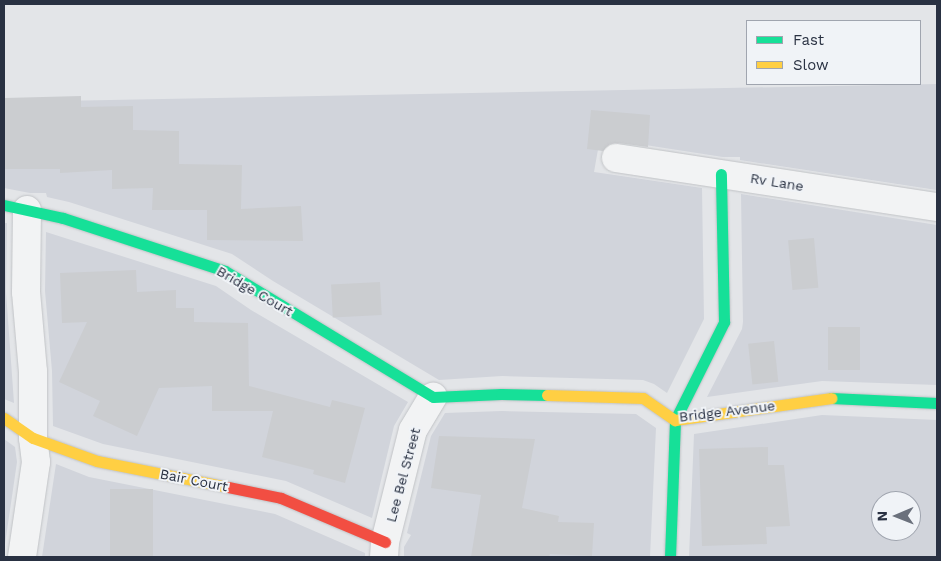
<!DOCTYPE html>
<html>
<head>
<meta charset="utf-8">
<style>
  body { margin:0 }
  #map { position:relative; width:941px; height:561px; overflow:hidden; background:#e3e5e8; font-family:"Work Sans",sans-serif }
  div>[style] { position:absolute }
  .built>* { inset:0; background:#d1d4db }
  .building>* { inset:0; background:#cbcdd0; transform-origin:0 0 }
  .roads { filter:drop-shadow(0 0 1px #c1c3c6) drop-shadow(0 0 1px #c1c3c6) }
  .street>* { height:28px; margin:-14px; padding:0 14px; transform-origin:14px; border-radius:14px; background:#f2f3f4 }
  .fast>* { height:11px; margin:-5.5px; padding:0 5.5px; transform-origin:5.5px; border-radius:5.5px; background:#16e098 }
  .slow>* { height:11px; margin:-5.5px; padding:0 5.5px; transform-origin:5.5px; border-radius:5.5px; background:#ffcf43 }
  .jam>* { height:11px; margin:-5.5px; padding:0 5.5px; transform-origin:5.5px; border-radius:5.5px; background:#f24e42 }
  span { translate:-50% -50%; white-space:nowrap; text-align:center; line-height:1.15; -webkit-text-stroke:4px #f0f3f7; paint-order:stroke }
  .street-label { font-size:14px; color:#293142 }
  .frame { position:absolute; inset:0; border:5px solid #293142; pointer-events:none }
  .legend { position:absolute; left:746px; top:20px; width:175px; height:65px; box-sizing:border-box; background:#f0f3f7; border:1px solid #a0a5af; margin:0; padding:6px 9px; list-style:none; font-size:15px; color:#293142 }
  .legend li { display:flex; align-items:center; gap:10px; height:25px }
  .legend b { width:25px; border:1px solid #a0a5af }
  .north { position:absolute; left:871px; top:491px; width:50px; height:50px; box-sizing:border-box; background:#f0f3f7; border:1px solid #a0a5af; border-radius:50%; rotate:269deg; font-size:14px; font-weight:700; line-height:20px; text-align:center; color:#293142 }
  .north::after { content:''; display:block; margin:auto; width:18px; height:22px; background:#6a707c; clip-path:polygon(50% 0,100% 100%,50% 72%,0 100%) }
</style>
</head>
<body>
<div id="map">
  <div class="built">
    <i style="clip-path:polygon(937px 84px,937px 190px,740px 160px,740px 157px,723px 157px,600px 138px,594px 172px,702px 188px,704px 319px,667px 393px,654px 384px,643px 380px,502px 376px,439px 380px,273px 281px,232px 254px,69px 202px,47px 197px,46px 193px,30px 193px,4px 188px,4px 102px)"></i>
    <i style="clip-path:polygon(741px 194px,937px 225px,937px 385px,822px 381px,707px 397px,742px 329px,743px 322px)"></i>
    <i style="clip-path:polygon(4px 223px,7px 223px,6px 292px,14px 403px,4px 399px)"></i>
    <i style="clip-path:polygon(46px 232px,216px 286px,251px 310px,408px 402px,394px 426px,372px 518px,286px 481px,103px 444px,53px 426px,52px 371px,45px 291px)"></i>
    <i style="clip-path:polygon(502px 411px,636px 414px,656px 428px,650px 557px,404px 557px,404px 547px,411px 535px,407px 533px,431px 436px,445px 413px)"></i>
    <i style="clip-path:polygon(evenodd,822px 415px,937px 420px,937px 557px,689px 557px,694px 434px,822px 415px,881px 501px,911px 501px,911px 531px,881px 531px,881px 501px)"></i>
    <i style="clip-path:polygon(4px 439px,15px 447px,17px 462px,4px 551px)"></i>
    <i style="clip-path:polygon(56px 464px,89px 477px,275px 514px,365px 553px,365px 557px,42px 557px)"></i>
  </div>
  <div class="building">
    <i style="clip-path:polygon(81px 96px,81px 107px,133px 106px,133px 130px,179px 131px,179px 164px,242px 165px,241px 209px,301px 206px,303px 241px,207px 240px,207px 210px,152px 210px,153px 188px,112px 189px,112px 170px,60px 173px,60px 169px,4px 169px,5px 98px)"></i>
    <i style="clip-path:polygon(591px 110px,650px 115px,648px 147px,618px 143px,610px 144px,603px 151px,587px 149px)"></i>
    <i style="left:814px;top:238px;width:50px;height:26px;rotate:85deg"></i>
    <i style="clip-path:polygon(136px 270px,137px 292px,176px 290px,176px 308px,194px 308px,194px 322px,248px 323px,249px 386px,330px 407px,332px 400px,365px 408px,345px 483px,313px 474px,314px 470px,262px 457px,273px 411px,212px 411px,212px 386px,159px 388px,137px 436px,93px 416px,100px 401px,59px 382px,87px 322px,62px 323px,60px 273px)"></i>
    <i style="left:380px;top:282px;width:33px;height:49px;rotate:87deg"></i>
    <i style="left:828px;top:327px;width:32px;height:43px"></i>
    <i style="left:774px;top:341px;width:41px;height:26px;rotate:84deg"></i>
    <i style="clip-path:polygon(439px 436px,535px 439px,522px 508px,559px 516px,558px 522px,594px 523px,592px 556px,550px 554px,549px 557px,471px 557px,481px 495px,431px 488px)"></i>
    <i style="clip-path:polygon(768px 447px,768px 465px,784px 465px,790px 526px,766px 527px,767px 544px,702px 546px,699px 449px)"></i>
    <i style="left:110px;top:489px;width:43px;height:68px"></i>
  </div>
  <div class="roads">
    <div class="street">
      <i style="left:616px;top:158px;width:325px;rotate:8.7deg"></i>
      <i style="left:22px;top:557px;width:96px;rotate:-81.6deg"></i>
      <i style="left:36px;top:462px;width:24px;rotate:-97deg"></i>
      <i style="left:33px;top:438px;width:66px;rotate:-90deg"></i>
      <i style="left:33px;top:372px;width:80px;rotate:-95deg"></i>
      <i style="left:26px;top:292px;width:82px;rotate:-89.3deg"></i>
      <i style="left:384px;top:557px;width:15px;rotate:-86deg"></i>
      <i style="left:385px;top:542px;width:115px;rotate:-76deg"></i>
      <i style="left:413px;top:430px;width:39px;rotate:-59deg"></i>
    </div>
    <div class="fast">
      <i style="left:4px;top:205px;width:60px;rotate:12.4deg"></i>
      <i style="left:63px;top:218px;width:170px;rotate:18.1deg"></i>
      <i style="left:225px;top:271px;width:243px;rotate:31.2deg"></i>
      <i style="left:433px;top:397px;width:68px;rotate:-2.5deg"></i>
      <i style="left:501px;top:394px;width:46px;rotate:1.2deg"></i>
      <i style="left:831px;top:398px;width:106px;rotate:2.7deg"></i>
      <i style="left:670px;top:557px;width:137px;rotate:-87.9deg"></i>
      <i style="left:675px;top:420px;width:110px;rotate:-63.4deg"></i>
      <i style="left:724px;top:322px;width:148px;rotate:-91.2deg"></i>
    </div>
    <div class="slow">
      <i style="left:547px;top:395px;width:96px;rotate:1.8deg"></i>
      <i style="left:643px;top:398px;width:39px;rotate:35deg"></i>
      <i style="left:675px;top:420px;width:158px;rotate:-8deg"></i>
      <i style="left:4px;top:418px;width:35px;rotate:35deg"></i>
      <i style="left:33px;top:438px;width:68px;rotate:19.8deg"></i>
      <i style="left:97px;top:461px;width:134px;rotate:11.2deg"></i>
    </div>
    <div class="jam">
      <i style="left:228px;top:487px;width:54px;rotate:11.7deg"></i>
      <i style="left:281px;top:498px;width:113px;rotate:22.9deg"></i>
    </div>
  </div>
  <div class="street-label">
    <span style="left:777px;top:182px;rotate:9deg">Rv Lane</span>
    <span style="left:255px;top:291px;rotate:30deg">Bridge Court</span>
    <span style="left:727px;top:411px;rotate:-7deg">Bridge Avenue</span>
    <span style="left:403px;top:475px;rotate:-75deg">Lee Bel Street</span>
    <span style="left:194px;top:480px;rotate:11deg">Bair Court</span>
  </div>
  <div class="frame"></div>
  <ul class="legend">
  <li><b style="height:6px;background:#16e098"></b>Fast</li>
  <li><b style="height:6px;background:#ffcf43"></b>Slow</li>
  </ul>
  <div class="north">N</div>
</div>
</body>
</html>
